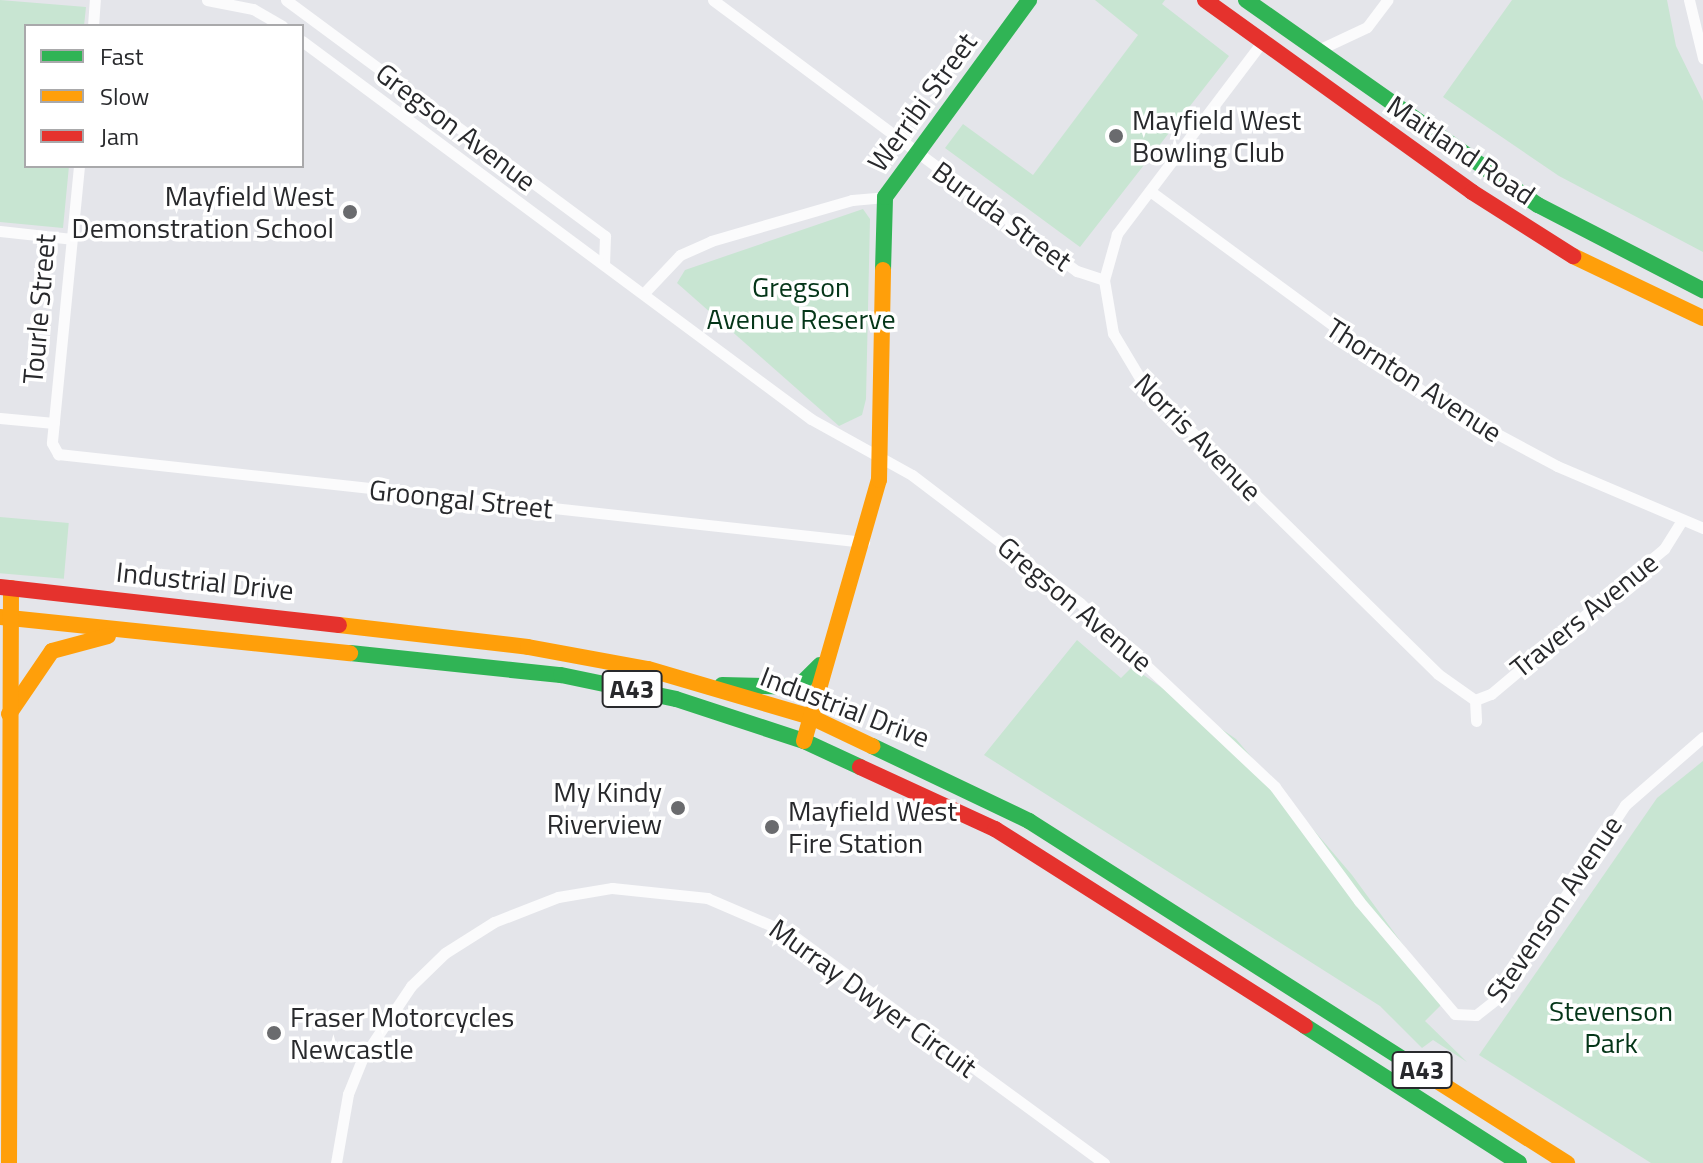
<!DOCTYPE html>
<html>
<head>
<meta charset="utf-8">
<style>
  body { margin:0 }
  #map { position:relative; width:1703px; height:1163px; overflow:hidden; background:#e4e5ea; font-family:"Titillium Web",sans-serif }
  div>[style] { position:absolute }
  .green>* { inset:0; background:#c8e5d2; transform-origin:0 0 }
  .street>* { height:11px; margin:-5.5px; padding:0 5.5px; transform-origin:5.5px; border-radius:5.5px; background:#fbfbfc }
  .fast>* { height:16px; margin:-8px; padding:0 8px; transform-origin:8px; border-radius:8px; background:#30b455 }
  .slow>* { height:16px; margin:-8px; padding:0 8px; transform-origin:8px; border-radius:8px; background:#ff9f0a }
  .jam>* { height:16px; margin:-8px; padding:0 8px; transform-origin:8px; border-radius:8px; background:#e5322d }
  .dots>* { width:22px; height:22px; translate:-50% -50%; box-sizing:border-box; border:4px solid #fff; border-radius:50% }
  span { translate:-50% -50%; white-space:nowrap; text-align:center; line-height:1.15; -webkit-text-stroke:7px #fff; paint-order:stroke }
  .shield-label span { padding:2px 6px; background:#fff; border:2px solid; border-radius:6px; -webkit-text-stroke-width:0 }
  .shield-label { font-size:26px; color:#28292c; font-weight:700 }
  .street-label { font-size:28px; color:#28292c }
  .poi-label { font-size:28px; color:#28292c }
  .left { translate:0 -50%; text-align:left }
  .right { translate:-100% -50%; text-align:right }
  .park-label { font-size:28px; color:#043518 }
  .legend { position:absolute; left:24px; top:24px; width:280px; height:144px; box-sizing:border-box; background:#fff; border:2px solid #a9a9ab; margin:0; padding:10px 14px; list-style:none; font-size:24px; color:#28292c }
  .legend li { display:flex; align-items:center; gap:16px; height:40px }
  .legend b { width:40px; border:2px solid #a9a9ab }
</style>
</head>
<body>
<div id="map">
  <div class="green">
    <i style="clip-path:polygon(0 0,86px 7px,84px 26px,26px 26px,26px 166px,69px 166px,63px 228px,0 222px)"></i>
    <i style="clip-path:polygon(1095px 0,1165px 0,1162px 4px,1229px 56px,1080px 247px,945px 148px,963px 124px,1033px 175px,1138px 35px)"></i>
    <i style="clip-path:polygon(1512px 0,1667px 0,1676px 46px,1703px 101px,1703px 252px,1559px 176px,1443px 97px)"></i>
    <i style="clip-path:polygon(863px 209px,870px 219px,866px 399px,862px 415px,839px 426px,677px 283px,685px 270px)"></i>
    <i style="left:0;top:517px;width:69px;height:56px;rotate:5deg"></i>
    <i style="clip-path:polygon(1077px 640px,1121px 678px,1132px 667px,1236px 739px,1352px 875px,1418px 965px,1441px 1005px,1425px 1021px,1467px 1062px,1433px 1040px,1422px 1048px,1380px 1006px,984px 755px)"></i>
    <i style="clip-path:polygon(1703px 761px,1703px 1163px,1651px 1163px,1479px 1055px,1657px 798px)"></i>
  </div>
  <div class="street">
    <i style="left:207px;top:0;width:47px;rotate:11.1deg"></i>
    <i style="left:253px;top:9px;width:34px;rotate:30deg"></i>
    <i style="left:286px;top:0;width:397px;rotate:36.5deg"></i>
    <i style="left:605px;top:236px;width:28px;rotate:92deg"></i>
    <i style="left:713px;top:0;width:454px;rotate:36.7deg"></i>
    <i style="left:1077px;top:271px;width:28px;rotate:18deg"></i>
    <i style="left:1689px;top:0;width:60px;rotate:76.4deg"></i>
    <i style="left:93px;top:26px;width:26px;rotate:-86deg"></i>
    <i style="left:302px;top:41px;width:634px;rotate:36.6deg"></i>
    <i style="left:811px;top:419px;width:115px;rotate:29deg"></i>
    <i style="left:912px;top:475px;width:211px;rotate:37.3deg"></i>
    <i style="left:1080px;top:603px;width:268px;rotate:43.3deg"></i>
    <i style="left:1275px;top:787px;width:142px;rotate:53.6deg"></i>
    <i style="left:1359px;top:901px;width:148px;rotate:49.7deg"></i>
    <i style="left:1455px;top:1014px;width:21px;rotate:3deg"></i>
    <i style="left:1476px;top:1015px;width:29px;rotate:-38deg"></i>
    <i style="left:1499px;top:997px;width:230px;rotate:-56.7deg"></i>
    <i style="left:1625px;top:805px;width:103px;rotate:-41.1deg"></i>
    <i style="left:1262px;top:42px;width:241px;rotate:127.1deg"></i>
    <i style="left:1117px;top:234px;width:48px;rotate:105.8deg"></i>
    <i style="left:1104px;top:280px;width:54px;rotate:80.4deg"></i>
    <i style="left:1113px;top:333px;width:61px;rotate:59.2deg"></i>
    <i style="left:1144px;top:385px;width:412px;rotate:44.5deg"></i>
    <i style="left:1438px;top:674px;width:45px;rotate:35.1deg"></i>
    <i style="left:1316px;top:51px;width:56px;rotate:-25.2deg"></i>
    <i style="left:1367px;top:27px;width:34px;rotate:-53deg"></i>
    <i style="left:79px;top:166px;width:278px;rotate:95.6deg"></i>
    <i style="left:52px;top:443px;width:13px;rotate:61deg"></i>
    <i style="left:58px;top:454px;width:811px;rotate:6.23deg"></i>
    <i style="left:1150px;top:191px;width:355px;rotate:36.3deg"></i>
    <i style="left:1436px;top:401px;width:137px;rotate:28.2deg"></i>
    <i style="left:1557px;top:466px;width:159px;rotate:23deg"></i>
    <i style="left:0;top:231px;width:72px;rotate:6.3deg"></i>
    <i style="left:644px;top:293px;width:52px;rotate:-46.5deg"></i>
    <i style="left:680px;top:255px;width:34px;rotate:-24deg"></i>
    <i style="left:711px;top:241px;width:147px;rotate:-16.2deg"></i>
    <i style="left:852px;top:200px;width:33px;rotate:-5deg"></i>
    <i style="left:0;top:418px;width:54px;rotate:5.3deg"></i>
    <i style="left:1475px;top:700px;width:17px;rotate:-21deg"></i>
    <i style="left:1491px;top:694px;width:226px;rotate:-40deg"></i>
    <i style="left:1664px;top:549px;width:34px;rotate:-58deg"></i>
    <i style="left:1475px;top:700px;width:21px;rotate:87deg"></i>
    <i style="left:336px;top:1163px;width:70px;rotate:-80.1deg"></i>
    <i style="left:348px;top:1094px;width:38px;rotate:-68deg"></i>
    <i style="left:362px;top:1059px;width:88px;rotate:-56.1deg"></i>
    <i style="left:411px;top:986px;width:47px;rotate:-44.1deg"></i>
    <i style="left:445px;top:953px;width:58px;rotate:-32.3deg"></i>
    <i style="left:494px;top:922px;width:69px;rotate:-21.3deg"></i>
    <i style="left:558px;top:897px;width:55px;rotate:-9.5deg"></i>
    <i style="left:612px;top:888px;width:96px;rotate:6deg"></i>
    <i style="left:707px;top:898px;width:91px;rotate:23.2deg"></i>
    <i style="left:791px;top:934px;width:388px;rotate:36.2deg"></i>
  </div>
  <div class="fast">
    <i style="left:1246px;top:0;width:357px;rotate:35.1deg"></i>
    <i style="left:1538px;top:205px;width:186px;rotate:27.3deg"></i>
    <i style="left:883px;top:270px;width:73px;rotate:-88.4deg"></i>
    <i style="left:885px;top:197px;width:244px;rotate:-53.8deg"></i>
    <i style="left:350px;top:653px;width:212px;rotate:6deg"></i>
    <i style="left:561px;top:675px;width:117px;rotate:11.8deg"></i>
    <i style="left:676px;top:699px;width:135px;rotate:18.2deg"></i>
    <i style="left:804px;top:741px;width:62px;rotate:24.9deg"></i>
    <i style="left:722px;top:685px;width:76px;rotate:1.5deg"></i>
    <i style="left:798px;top:687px;width:31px;rotate:-45deg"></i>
    <i style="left:872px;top:746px;width:174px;rotate:25.5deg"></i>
    <i style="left:1029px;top:821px;width:458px;rotate:32.5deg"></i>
    <i style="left:1305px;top:1026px;width:254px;rotate:32.6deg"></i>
  </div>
  <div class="slow">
    <i style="left:1573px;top:256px;width:144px;rotate:25.5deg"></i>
    <i style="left:0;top:617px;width:352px;rotate:5.9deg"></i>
    <i style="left:339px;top:625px;width:190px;rotate:6.6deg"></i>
    <i style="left:528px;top:647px;width:122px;rotate:10.4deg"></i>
    <i style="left:648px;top:669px;width:170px;rotate:16.4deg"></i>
    <i style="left:811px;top:717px;width:68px;rotate:25.4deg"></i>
    <i style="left:9px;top:714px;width:76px;rotate:-55.7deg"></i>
    <i style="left:52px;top:651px;width:58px;rotate:-15deg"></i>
    <i style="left:804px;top:741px;width:272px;rotate:-74deg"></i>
    <i style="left:879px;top:480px;width:210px;rotate:-88.9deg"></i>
    <i style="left:1415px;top:1067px;width:180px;rotate:32.3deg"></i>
    <i style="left:9px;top:1163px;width:575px;rotate:-89.8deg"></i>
  </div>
  <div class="jam">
    <i style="left:1205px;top:0;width:329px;rotate:35.7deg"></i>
    <i style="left:1472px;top:192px;width:120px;rotate:32.4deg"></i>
    <i style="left:0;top:587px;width:341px;rotate:6.4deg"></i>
    <i style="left:860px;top:767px;width:149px;rotate:24.7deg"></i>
    <i style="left:995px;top:829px;width:367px;rotate:32.4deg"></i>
  </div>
  <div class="dots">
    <i style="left:1116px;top:136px;background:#6a6b6e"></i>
    <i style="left:350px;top:212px;background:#6a6b6e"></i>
    <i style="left:678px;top:808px;background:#6a6b6e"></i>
    <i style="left:772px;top:827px;background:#6a6b6e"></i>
    <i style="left:274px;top:1033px;background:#6a6b6e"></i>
  </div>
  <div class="shield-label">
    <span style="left:632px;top:689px">A43</span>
    <span style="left:1422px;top:1070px">A43</span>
  </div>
  <div class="street-label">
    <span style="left:922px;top:102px;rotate:-54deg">Werribi Street</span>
    <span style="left:456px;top:127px;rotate:37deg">Gregson Avenue</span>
    <span style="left:1461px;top:150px;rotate:34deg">Maitland Road</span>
    <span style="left:1002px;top:216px;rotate:36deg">Buruda Street</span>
    <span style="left:39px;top:309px;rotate:-85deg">Tourle Street</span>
    <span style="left:1414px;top:380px;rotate:33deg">Thornton Avenue</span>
    <span style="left:1198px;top:437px;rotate:45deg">Norris Avenue</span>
    <span style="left:461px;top:499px;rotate:6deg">Groongal Street</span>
    <span style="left:205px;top:581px;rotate:6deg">Industrial Drive</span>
    <span style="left:1075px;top:604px;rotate:40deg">Gregson Avenue</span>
    <span style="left:1584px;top:615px;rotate:-39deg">Travers Avenue</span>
    <span style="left:845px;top:707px;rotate:21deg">Industrial Drive</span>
    <span style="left:1554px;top:909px;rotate:-56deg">Stevenson Avenue</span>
    <span style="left:873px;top:998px;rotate:36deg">Murray Dwyer Circuit</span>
  </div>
  <div class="poi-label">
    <span class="left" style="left:1132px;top:136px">Mayfield West<br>Bowling Club</span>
    <span class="right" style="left:334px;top:212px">Mayfield West<br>Demonstration School</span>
    <span class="right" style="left:662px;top:808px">My Kindy<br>Riverview</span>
    <span class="left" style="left:788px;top:827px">Mayfield West<br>Fire Station</span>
    <span class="left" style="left:290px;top:1033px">Fraser Motorcycles<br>Newcastle</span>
  </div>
  <div class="park-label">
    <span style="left:801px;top:303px">Gregson<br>Avenue Reserve</span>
    <span style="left:1611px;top:1027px">Stevenson<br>Park</span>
  </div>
  <ul class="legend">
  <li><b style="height:10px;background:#30b455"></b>Fast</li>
  <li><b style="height:10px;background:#ff9f0a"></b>Slow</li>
  <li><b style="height:10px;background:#e5322d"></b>Jam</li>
  </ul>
</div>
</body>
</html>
